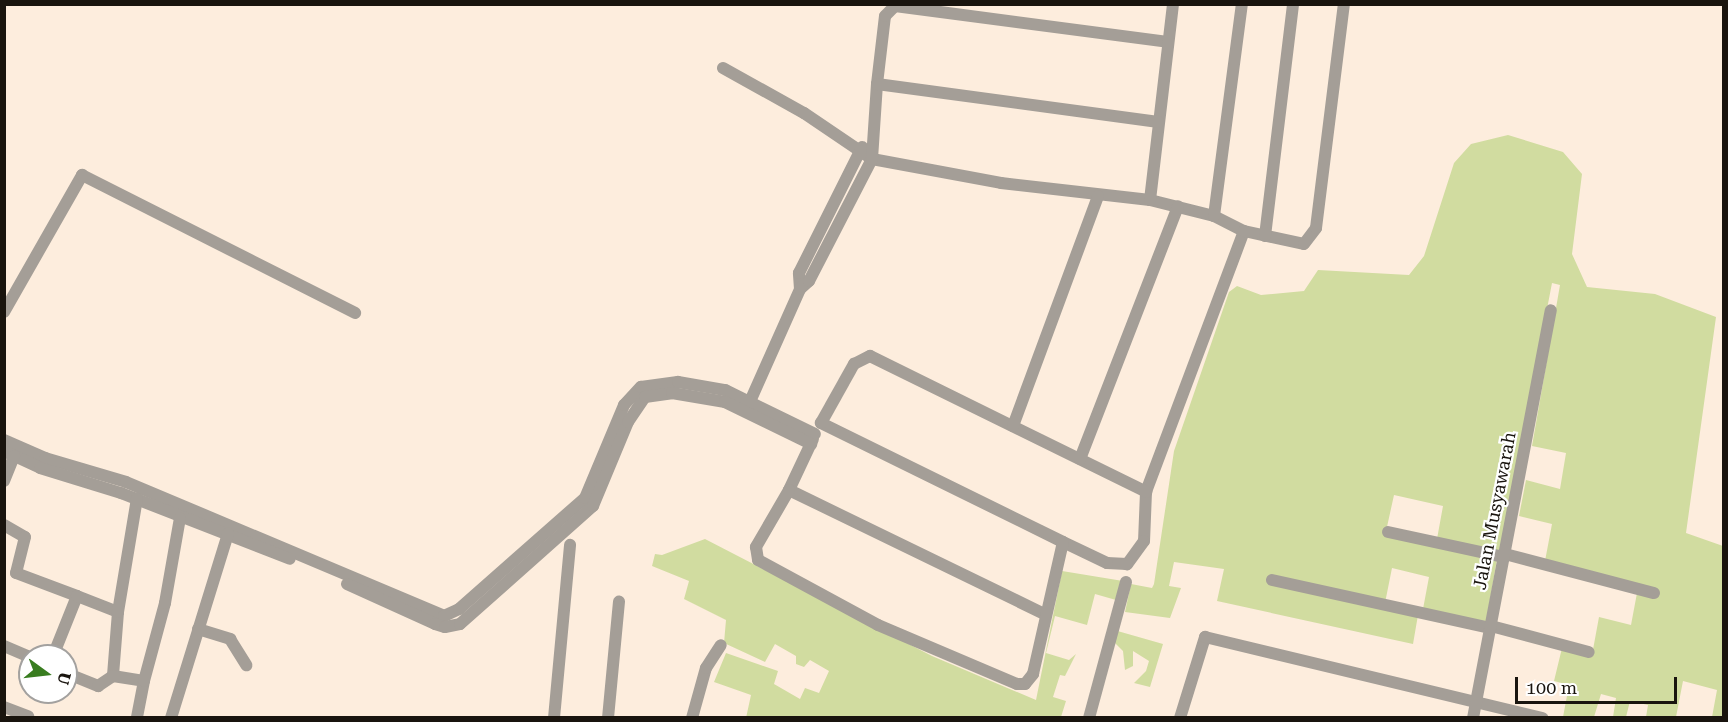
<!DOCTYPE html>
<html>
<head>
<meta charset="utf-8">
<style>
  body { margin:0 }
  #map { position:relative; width:1728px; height:722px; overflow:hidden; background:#fdeddd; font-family:"Roboto Serif",serif }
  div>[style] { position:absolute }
  .green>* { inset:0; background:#d1dca0 }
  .street>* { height:12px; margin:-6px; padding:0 6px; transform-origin:6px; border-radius:6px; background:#a49e97 }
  span { translate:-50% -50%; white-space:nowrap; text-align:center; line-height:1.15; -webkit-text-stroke:4.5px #fff; paint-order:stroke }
  .street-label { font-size:18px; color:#19140e }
  .frame { position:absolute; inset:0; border:6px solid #19140e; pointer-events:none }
  .north { position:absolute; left:18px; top:644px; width:60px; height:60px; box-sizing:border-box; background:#fff; border:2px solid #a3a19f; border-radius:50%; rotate:105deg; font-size:16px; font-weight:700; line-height:24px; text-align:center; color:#19140e }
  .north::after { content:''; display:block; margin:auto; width:21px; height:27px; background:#397d20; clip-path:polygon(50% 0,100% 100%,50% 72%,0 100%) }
  .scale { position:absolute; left:1515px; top:677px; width:162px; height:27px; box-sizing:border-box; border:3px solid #19140e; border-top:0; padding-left:8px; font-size:18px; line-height:21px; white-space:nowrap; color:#19140e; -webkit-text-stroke:4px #fff; paint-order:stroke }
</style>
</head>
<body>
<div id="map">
  <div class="green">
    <i style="clip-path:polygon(1508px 135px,1563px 152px,1582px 174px,1572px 254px,1587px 287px,1655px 294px,1716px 317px,1686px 533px,1723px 546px,1723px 717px,1712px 717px,1717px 690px,1683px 681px,1676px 717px,1646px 717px,1648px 705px,1630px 701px,1626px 717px,1613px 717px,1616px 698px,1601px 694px,1594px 717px,1563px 717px,1569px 685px,1554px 681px,1562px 648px,1592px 655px,1599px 617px,1631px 625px,1637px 593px,1545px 561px,1552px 524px,1519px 516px,1526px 480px,1560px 489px,1566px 453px,1532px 446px,1560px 285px,1552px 283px,1500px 553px,1437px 539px,1443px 506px,1394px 495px,1385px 536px,1497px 559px,1486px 623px,1423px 609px,1429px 577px,1392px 568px,1385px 603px,1269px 575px,1267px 583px,1418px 615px,1413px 644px,1217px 601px,1224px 569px,1174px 562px,1169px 586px,1181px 588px,1170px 618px,1125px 612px,1131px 584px,1152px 588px,1154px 584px,1174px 451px,1229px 292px,1237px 286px,1261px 295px,1304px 291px,1318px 270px,1409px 275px,1424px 256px,1454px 163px,1471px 144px)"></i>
    <i style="clip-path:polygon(705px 539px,932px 656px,1036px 700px,1062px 571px,1123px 581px,1116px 600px,1095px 594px,1087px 625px,1055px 616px,1046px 653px,1069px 660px,1076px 654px,1065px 676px,1060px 675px,1053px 697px,1066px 701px,1061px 717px,746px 718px,751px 695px,714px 682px,726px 653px,778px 671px,774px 684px,800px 699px,805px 688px,819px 693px,829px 671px,810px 660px,804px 667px,796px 664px,796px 656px,775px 644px,765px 662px,724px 643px,726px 620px,684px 599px,689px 581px,652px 566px,655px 554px,662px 555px)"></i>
    <i style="clip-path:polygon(1114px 630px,1163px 644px,1150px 687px,1134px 683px,1146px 671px,1149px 661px,1133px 651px,1133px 666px,1125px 670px,1123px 651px,1112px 640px)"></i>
  </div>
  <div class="street">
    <i style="left:723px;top:68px;width:93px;rotate:29.1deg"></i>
    <i style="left:804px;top:113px;width:82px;rotate:34.1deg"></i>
    <i style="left:872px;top:159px;width:131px;rotate:10.5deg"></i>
    <i style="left:1001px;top:183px;width:150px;rotate:6.5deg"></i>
    <i style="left:1150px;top:200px;width:66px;rotate:14deg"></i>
    <i style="left:1214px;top:216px;width:34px;rotate:27deg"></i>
    <i style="left:1244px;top:231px;width:279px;rotate:110.6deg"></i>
    <i style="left:1146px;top:492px;width:49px;rotate:92.3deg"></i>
    <i style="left:1144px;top:541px;width:29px;rotate:126deg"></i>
    <i style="left:1127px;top:564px;width:20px;rotate:-177deg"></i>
    <i style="left:1107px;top:563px;width:49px;rotate:-154.5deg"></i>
    <i style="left:1063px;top:542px;width:270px;rotate:-153.8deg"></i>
    <i style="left:821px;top:423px;width:68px;rotate:-60.8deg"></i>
    <i style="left:854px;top:364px;width:18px;rotate:-27deg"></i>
    <i style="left:870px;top:356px;width:308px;rotate:26.2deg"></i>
    <i style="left:877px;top:84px;width:68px;rotate:-83.3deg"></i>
    <i style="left:885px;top:16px;width:14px;rotate:-45deg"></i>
    <i style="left:895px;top:6px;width:275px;rotate:7.5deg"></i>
    <i style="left:1150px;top:200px;width:197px;rotate:-83.3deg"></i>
    <i style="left:1214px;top:216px;width:214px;rotate:-82.5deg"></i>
    <i style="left:1244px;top:231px;width:61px;rotate:12.2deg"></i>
    <i style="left:1304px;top:244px;width:20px;rotate:-53deg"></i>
    <i style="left:1316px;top:228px;width:226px;rotate:-82.9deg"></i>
    <i style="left:1265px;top:236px;width:234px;rotate:-83.1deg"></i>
    <i style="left:800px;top:289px;width:16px;rotate:-94deg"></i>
    <i style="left:799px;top:273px;width:141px;rotate:-63.4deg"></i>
    <i style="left:4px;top:312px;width:158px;rotate:-60.3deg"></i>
    <i style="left:82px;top:175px;width:306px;rotate:26.8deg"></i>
    <i style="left:748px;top:406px;width:128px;rotate:-66deg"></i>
    <i style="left:800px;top:289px;width:12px;rotate:-42deg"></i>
    <i style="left:809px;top:281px;width:137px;rotate:-62.7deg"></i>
    <i style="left:872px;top:159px;width:75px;rotate:-86.2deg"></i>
    <i style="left:877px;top:84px;width:284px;rotate:7.7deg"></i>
    <i style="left:1013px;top:426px;width:245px;rotate:-69.7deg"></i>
    <i style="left:813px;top:439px;width:56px;rotate:115.2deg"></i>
    <i style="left:789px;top:490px;width:284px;rotate:25.9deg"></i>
    <i style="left:4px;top:440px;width:45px;rotate:23.7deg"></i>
    <i style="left:45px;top:458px;width:84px;rotate:16.5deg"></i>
    <i style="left:126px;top:482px;width:345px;rotate:22.8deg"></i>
    <i style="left:444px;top:616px;width:17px;rotate:-25deg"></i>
    <i style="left:459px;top:609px;width:168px;rotate:-41.4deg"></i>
    <i style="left:585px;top:498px;width:101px;rotate:-67.2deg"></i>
    <i style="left:624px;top:405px;width:25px;rotate:-47deg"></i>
    <i style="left:641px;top:387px;width:37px;rotate:-8deg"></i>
    <i style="left:678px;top:382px;width:48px;rotate:9.7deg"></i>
    <i style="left:725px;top:390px;width:100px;rotate:26.1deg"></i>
    <i style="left:4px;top:451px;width:40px;rotate:25deg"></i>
    <i style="left:40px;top:468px;width:85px;rotate:17.2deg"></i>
    <i style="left:121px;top:493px;width:181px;rotate:21.3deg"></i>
    <i style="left:1080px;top:459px;width:271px;rotate:-68.8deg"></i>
    <i style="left:4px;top:481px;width:27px;rotate:-68deg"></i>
    <i style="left:789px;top:490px;width:66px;rotate:120.1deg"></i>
    <i style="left:756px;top:547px;width:13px;rotate:81deg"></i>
    <i style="left:758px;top:560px;width:136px;rotate:28.4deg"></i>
    <i style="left:878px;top:625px;width:151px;rotate:23deg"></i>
    <i style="left:1017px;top:684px;width:8px"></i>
    <i style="left:1025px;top:684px;width:13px;rotate:-51deg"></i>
    <i style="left:1033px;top:674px;width:135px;rotate:-77.2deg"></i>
    <i style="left:4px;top:525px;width:24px;rotate:30deg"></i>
    <i style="left:25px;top:537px;width:37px;rotate:104deg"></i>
    <i style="left:16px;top:573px;width:65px;rotate:20.7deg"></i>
    <i style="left:77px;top:596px;width:65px;rotate:111.8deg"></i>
    <i style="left:1388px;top:532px;width:119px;rotate:12.2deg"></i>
    <i style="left:1505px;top:554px;width:154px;rotate:14.7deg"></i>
    <i style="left:1272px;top:580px;width:224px;rotate:12.4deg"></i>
    <i style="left:347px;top:584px;width:97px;rotate:24.4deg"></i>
    <i style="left:435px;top:624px;width:10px;rotate:17deg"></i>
    <i style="left:445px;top:627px;width:15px;rotate:-11deg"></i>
    <i style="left:460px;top:624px;width:178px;rotate:-41.6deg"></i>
    <i style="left:593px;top:506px;width:91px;rotate:-67.4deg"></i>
    <i style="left:628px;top:422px;width:30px;rotate:-56deg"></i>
    <i style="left:645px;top:397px;width:27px;rotate:-8deg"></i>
    <i style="left:672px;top:393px;width:54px;rotate:9.6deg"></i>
    <i style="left:725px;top:402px;width:96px;rotate:26deg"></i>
    <i style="left:77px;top:596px;width:44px;rotate:21.3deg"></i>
    <i style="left:118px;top:612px;width:64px;rotate:94.5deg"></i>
    <i style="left:118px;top:612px;width:115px;rotate:-80.5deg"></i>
    <i style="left:1491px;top:626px;width:101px;rotate:14.9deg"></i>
    <i style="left:198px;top:629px;width:34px;rotate:17deg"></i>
    <i style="left:230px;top:639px;width:31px;rotate:58deg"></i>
    <i style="left:4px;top:646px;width:28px;rotate:23deg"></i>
    <i style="left:66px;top:673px;width:35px;rotate:22deg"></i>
    <i style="left:98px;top:686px;width:18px;rotate:-34deg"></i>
    <i style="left:113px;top:676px;width:31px;rotate:9deg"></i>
    <i style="left:144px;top:681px;width:38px;rotate:101deg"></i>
    <i style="left:144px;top:681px;width:81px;rotate:-74.9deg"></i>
    <i style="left:165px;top:603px;width:86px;rotate:-80deg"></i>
    <i style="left:4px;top:707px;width:26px;rotate:21deg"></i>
    <i style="left:171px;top:718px;width:193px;rotate:-72.8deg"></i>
    <i style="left:554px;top:718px;width:174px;rotate:-84.7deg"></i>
    <i style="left:608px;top:718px;width:117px;rotate:-84.6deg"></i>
    <i style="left:692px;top:718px;width:52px;rotate:-74.4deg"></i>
    <i style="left:706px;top:668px;width:27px;rotate:-57deg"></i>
    <i style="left:1089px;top:718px;width:141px;rotate:-74.8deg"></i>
    <i style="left:1180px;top:718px;width:85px;rotate:-72.8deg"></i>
    <i style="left:1205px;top:637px;width:347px;rotate:13.5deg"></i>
    <i style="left:1473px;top:718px;width:415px;rotate:-79.2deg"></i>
  </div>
  <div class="street-label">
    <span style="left:1495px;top:511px;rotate:-79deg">Jalan Musyawarah</span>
  </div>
  <div class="frame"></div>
  <div class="north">U</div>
  <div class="scale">100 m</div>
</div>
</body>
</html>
